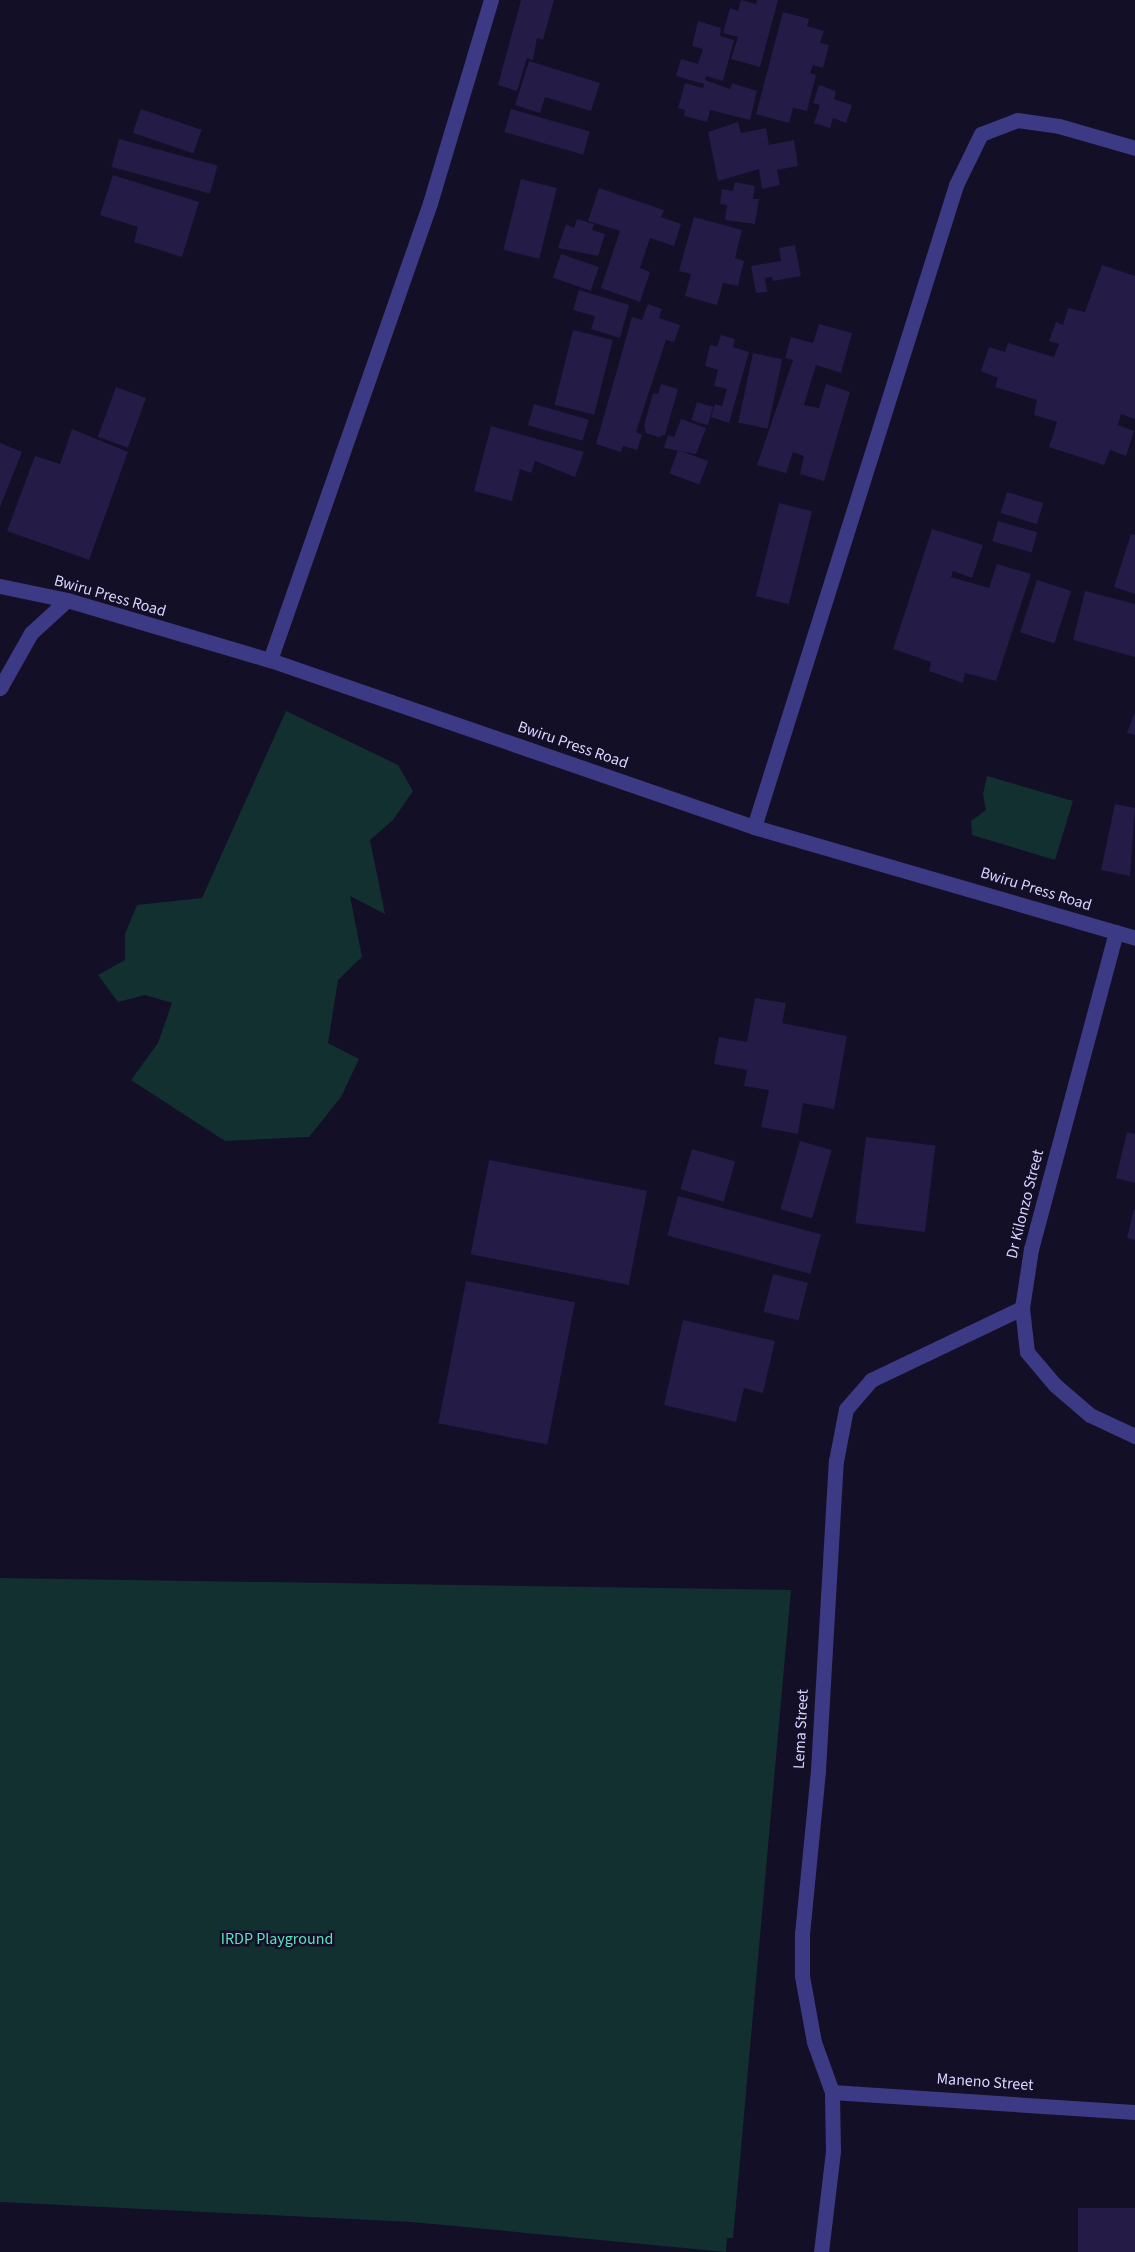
<!DOCTYPE html>
<html>
<head>
<meta charset="utf-8">
<style>
  body { margin:0 }
  #map { position:relative; width:1135px; height:2252px; overflow:hidden; background:#130f26; font-family:"Source Sans 3",sans-serif }
  div>[style] { position:absolute }
  .green>* { inset:0; background:#12302f }
  .building>* { inset:0; background:#241b47; transform-origin:0 0 }
  .minor>* { height:15px; margin:-7.5px; padding:0 7.5px; transform-origin:7.5px; border-radius:7.5px; background:#3d3a85 }
  span { translate:-50% -50%; white-space:nowrap; text-align:center; line-height:1.15; -webkit-text-stroke:5px #130f26; paint-order:stroke }
  .street-label { font-size:16px; color:#d9d4ff }
  .park-label { font-size:16px; color:#5fe0c0 }
</style>
</head>
<body>
<div id="map">
  <div class="green">
    <i style="clip-path:polygon(286px 711px,398px 765px,413px 791px,393px 820px,370px 840px,385px 914px,350px 896px,362px 957px,338px 980px,328px 1043px,359px 1059px,341px 1097px,309px 1137px,225px 1141px,131px 1080px,158px 1043px,172px 1003px,145px 995px,118px 1002px,98px 975px,125px 960px,125px 934px,137px 905px,202px 898px)"></i>
    <i style="clip-path:polygon(987px 776px,1073px 801px,1055px 860px,972px 835px,971px 821px,986px 810px,983px 794px)"></i>
    <i style="clip-path:polygon(0 1578px,791px 1590px,733px 2238px,727px 2238px,726px 2252px,412px 2222px,0 2202px)"></i>
  </div>
  <div class="building">
    <i style="clip-path:polygon(521px 0,554px 0,543px 40px,537px 38px,533px 60px,527px 58px,517px 91px,498px 85px)"></i>
    <i style="clip-path:polygon(741px 0,756px 4px,757px 0,778px 0,760px 67px,731px 59px,738px 37px,723px 33px,730px 8px,738px 11px)"></i>
    <i style="clip-path:polygon(783px 12px,809px 19px,807px 26px,824px 31px,820px 43px,829px 45px,823px 68px,813px 65px,810px 73px,816px 75px,807px 111px,793px 108px,789px 123px,756px 114px)"></i>
    <i style="clip-path:polygon(698px 21px,721px 28px,720px 36px,734px 40px,723px 81px,706px 76px,705px 80px,730px 89px,732px 83px,757px 91px,750px 120px,710px 110px,707px 122px,684px 116px,685px 110px,678px 108px,685px 83px,703px 88px,704px 84px,676px 76px,681px 59px,698px 64px,703px 49px,692px 46px)"></i>
    <i style="clip-path:polygon(529px 61px,600px 83px,591px 111px,545px 97px,540px 113px,515px 105px)"></i>
    <i style="clip-path:polygon(819px 85px,836px 91px,834px 99px,852px 105px,846px 123px,833px 118px,830px 128px,814px 123px,820px 105px,813px 103px)"></i>
    <i style="left:141px;top:109px;width:64px;height:25px;rotate:19deg"></i>
    <i style="left:511px;top:109px;width:82px;height:24px;rotate:16deg"></i>
    <i style="clip-path:polygon(738px 122px,741px 133px,766px 128px,769px 145px,794px 140px,798px 166px,777px 170px,780px 185px,762px 189px,759px 169px,718px 181px,708px 132px)"></i>
    <i style="left:119px;top:139px;width:102px;height:29px;rotate:15deg"></i>
    <i style="clip-path:polygon(113px 175px,199px 202px,182px 257px,134px 242px,138px 227px,100px 215px)"></i>
    <i style="left:521px;top:179px;width:37px;height:73px;rotate:14deg"></i>
    <i style="clip-path:polygon(735px 182px,755px 186px,753px 199px,759px 199px,755px 224px,725px 220px,727px 205px,720px 204px,722px 189px,733px 191px)"></i>
    <i style="clip-path:polygon(599px 188px,664px 210px,661px 217px,681px 224px,674px 246px,650px 238px,640px 268px,650px 272px,640px 302px,601px 288px,620px 231px,588px 221px)"></i>
    <i style="clip-path:polygon(694px 217px,742px 230px,735px 258px,744px 261px,738px 286px,723px 283px,717px 305px,685px 296px,691px 274px,679px 271px)"></i>
    <i style="clip-path:polygon(577px 219px,594px 224px,592px 230px,605px 234px,598px 256px,558px 248px,566px 224px,574px 228px)"></i>
    <i style="clip-path:polygon(795px 245px,801px 276px,773px 281px,772px 277px,765px 278px,767px 292px,756px 293px,751px 266px,781px 261px,779px 248px)"></i>
    <i style="left:561px;top:254px;width:40px;height:25px;rotate:19deg"></i>
    <i style="clip-path:polygon(1102px 265px,1135px 276px,1135px 419px,1121px 414px,1118px 425px,1134px 431px,1126px 456px,1110px 450px,1104px 465px,1049px 447px,1057px 422px,1034px 415px,1037px 400px,995px 387px,998px 378px,981px 371px,989px 347px,1005px 352px,1008px 343px,1054px 357px,1059px 344px,1049px 341px,1056px 322px,1063px 325px,1068px 308px,1085px 312px)"></i>
    <i style="clip-path:polygon(579px 290px,629px 305px,620px 338px,591px 329px,595px 316px,573px 310px)"></i>
    <i style="clip-path:polygon(648px 304px,662px 309px,659px 318px,680px 325px,674px 342px,666px 340px,636px 432px,642px 435px,637px 450px,623px 446px,621px 452px,596px 444px,632px 317px,642px 320px)"></i>
    <i style="clip-path:polygon(819px 324px,852px 333px,841px 373px,816px 365px,804px 405px,819px 408px,826px 384px,850px 392px,824px 481px,800px 474px,804px 456px,793px 452px,786px 473px,757px 465px,793px 360px,785px 358px,791px 337px,813px 343px)"></i>
    <i style="left:573px;top:330px;width:41px;height:77px;rotate:14deg"></i>
    <i style="clip-path:polygon(721px 335px,735px 339px,733px 347px,749px 352px,729px 423px,711px 417px,715px 404px,722px 406px,727px 389px,714px 386px,718px 370px,705px 366px,710px 345px,717px 347px)"></i>
    <i style="left:753px;top:353px;width:30px;height:71px;rotate:12deg"></i>
    <i style="clip-path:polygon(661px 384px,678px 389px,665px 435px,658px 437px,646px 433px,644px 425px,653px 393px,658px 394px)"></i>
    <i style="left:116px;top:387px;width:32px;height:53px;rotate:20deg"></i>
    <i style="left:697px;top:402px;width:17px;height:19px;rotate:17deg"></i>
    <i style="left:534px;top:404px;width:57px;height:22px;rotate:16deg"></i>
    <i style="clip-path:polygon(681px 419px,706px 428px,696px 454px,664px 448px,668px 435px,674px 437px)"></i>
    <i style="clip-path:polygon(491px 426px,584px 452px,575px 477px,535px 461px,531px 473px,520px 469px,512px 501px,474px 491px)"></i>
    <i style="clip-path:polygon(72px 429px,128px 452px,89px 560px,7px 531px,35px 456px,60px 464px)"></i>
    <i style="clip-path:polygon(0 443px,22px 452px,0 507px)"></i>
    <i style="left:678px;top:450px;width:32px;height:25px;rotate:20deg"></i>
    <i style="left:1007px;top:492px;width:38px;height:22px;rotate:17deg"></i>
    <i style="left:779px;top:503px;width:34px;height:96px;rotate:14deg"></i>
    <i style="left:998px;top:521px;width:41px;height:21px;rotate:16deg"></i>
    <i style="clip-path:polygon(932px 529px,983px 545px,972px 578px,953px 571px,951px 577px,989px 588px,997px 564px,1031px 574px,996px 681px,965px 673px,963px 683px,929px 671px,931px 662px,893px 649px)"></i>
    <i style="clip-path:polygon(1131px 534px,1135px 535px,1135px 594px,1114px 587px)"></i>
    <i style="left:1037px;top:580px;width:36px;height:55px;rotate:18deg"></i>
    <i style="clip-path:polygon(1085px 591px,1135px 604px,1135px 657px,1073px 640px)"></i>
    <i style="clip-path:polygon(1135px 712px,1135px 735px,1127px 733px)"></i>
    <i style="clip-path:polygon(1115px 804px,1135px 808px,1130px 876px,1101px 870px)"></i>
    <i style="clip-path:polygon(755px 998px,786px 1003px,782px 1023px,847px 1036px,834px 1109px,803px 1103px,798px 1134px,761px 1127px,769px 1090px,744px 1086px,747px 1070px,714px 1064px,719px 1037px,747px 1042px)"></i>
    <i style="clip-path:polygon(1127px 1132px,1135px 1134px,1135px 1183px,1116px 1178px)"></i>
    <i style="left:866px;top:1137px;width:70px;height:87px;rotate:7deg"></i>
    <i style="left:800px;top:1141px;width:33px;height:71px;rotate:16deg"></i>
    <i style="left:692px;top:1149px;width:45px;height:42px;rotate:16deg"></i>
    <i style="left:489px;top:1160px;width:161px;height:96px;rotate:11deg"></i>
    <i style="left:678px;top:1196px;width:148px;height:41px;rotate:15deg"></i>
    <i style="clip-path:polygon(1134px 1209px,1135px 1210px,1135px 1240px,1127px 1238px)"></i>
    <i style="left:773px;top:1274px;width:36px;height:39px;rotate:14deg"></i>
    <i style="left:466px;top:1281px;width:111px;height:145px;rotate:11deg"></i>
    <i style="clip-path:polygon(683px 1320px,775px 1341px,763px 1393px,744px 1388px,736px 1422px,664px 1405px)"></i>
    <i style="left:1135px;top:2208px;width:44px;height:57px;rotate:90deg"></i>
  </div>
  <div class="minor">
    <i style="left:0;top:586px;width:68px;rotate:11.8deg"></i>
    <i style="left:67px;top:600px;width:212px;rotate:16.5deg"></i>
    <i style="left:270px;top:660px;width:512px;rotate:19.04deg"></i>
    <i style="left:754px;top:827px;width:397px;rotate:16.2deg"></i>
    <i style="left:270px;top:660px;width:484px;rotate:-70.7deg"></i>
    <i style="left:430px;top:203px;width:212px;rotate:-73.3deg"></i>
    <i style="left:0;top:688px;width:63px;rotate:-60.6deg"></i>
    <i style="left:31px;top:633px;width:49px;rotate:-42.5deg"></i>
    <i style="left:754px;top:827px;width:673px;rotate:-72.53deg"></i>
    <i style="left:956px;top:185px;width:57px;rotate:-63.9deg"></i>
    <i style="left:981px;top:134px;width:39px;rotate:-21deg"></i>
    <i style="left:1017px;top:120px;width:42px;rotate:8.1deg"></i>
    <i style="left:1059px;top:126px;width:79px;rotate:16.1deg"></i>
    <i style="left:1116px;top:932px;width:328px;rotate:105deg"></i>
    <i style="left:1031px;top:1249px;width:60px;rotate:98.7deg"></i>
    <i style="left:1022px;top:1308px;width:44px;rotate:83.5deg"></i>
    <i style="left:1027px;top:1352px;width:43px;rotate:49.7deg"></i>
    <i style="left:1055px;top:1385px;width:46px;rotate:40.6deg"></i>
    <i style="left:1090px;top:1415px;width:50px;rotate:25deg"></i>
    <i style="left:832px;top:2092px;width:304px;rotate:3.8deg"></i>
    <i style="left:821px;top:2252px;width:102px;rotate:-83.2deg"></i>
    <i style="left:833px;top:2151px;width:59px;rotate:-91deg"></i>
    <i style="left:832px;top:2092px;width:53px;rotate:-109.8deg"></i>
    <i style="left:814px;top:2042px;width:67px;rotate:-100.3deg"></i>
    <i style="left:802px;top:1976px;width:42px;rotate:-90deg"></i>
    <i style="left:802px;top:1934px;width:165px;rotate:-84.4deg"></i>
    <i style="left:818px;top:1770px;width:310px;rotate:-86.7deg"></i>
    <i style="left:836px;top:1461px;width:53px;rotate:-79.1deg"></i>
    <i style="left:846px;top:1409px;width:38px;rotate:-49deg"></i>
    <i style="left:871px;top:1380px;width:167px;rotate:-25.5deg"></i>
  </div>
  <div class="street-label">
    <span style="left:110px;top:596px;rotate:16deg">Bwiru Press Road</span>
    <span style="left:573px;top:745px;rotate:19deg">Bwiru Press Road</span>
    <span style="left:1036px;top:889px;rotate:17deg">Bwiru Press Road</span>
    <span style="left:1025px;top:1204px;rotate:-76deg">Dr Kilonzo Street</span>
    <span style="left:801px;top:1729px;rotate:-87deg">Lema Street</span>
    <span style="left:985px;top:2082px;rotate:4deg">Maneno Street</span>
  </div>
  <div class="park-label">
    <span style="left:277px;top:1939px">IRDP Playground</span>
  </div>
</div>
</body>
</html>
